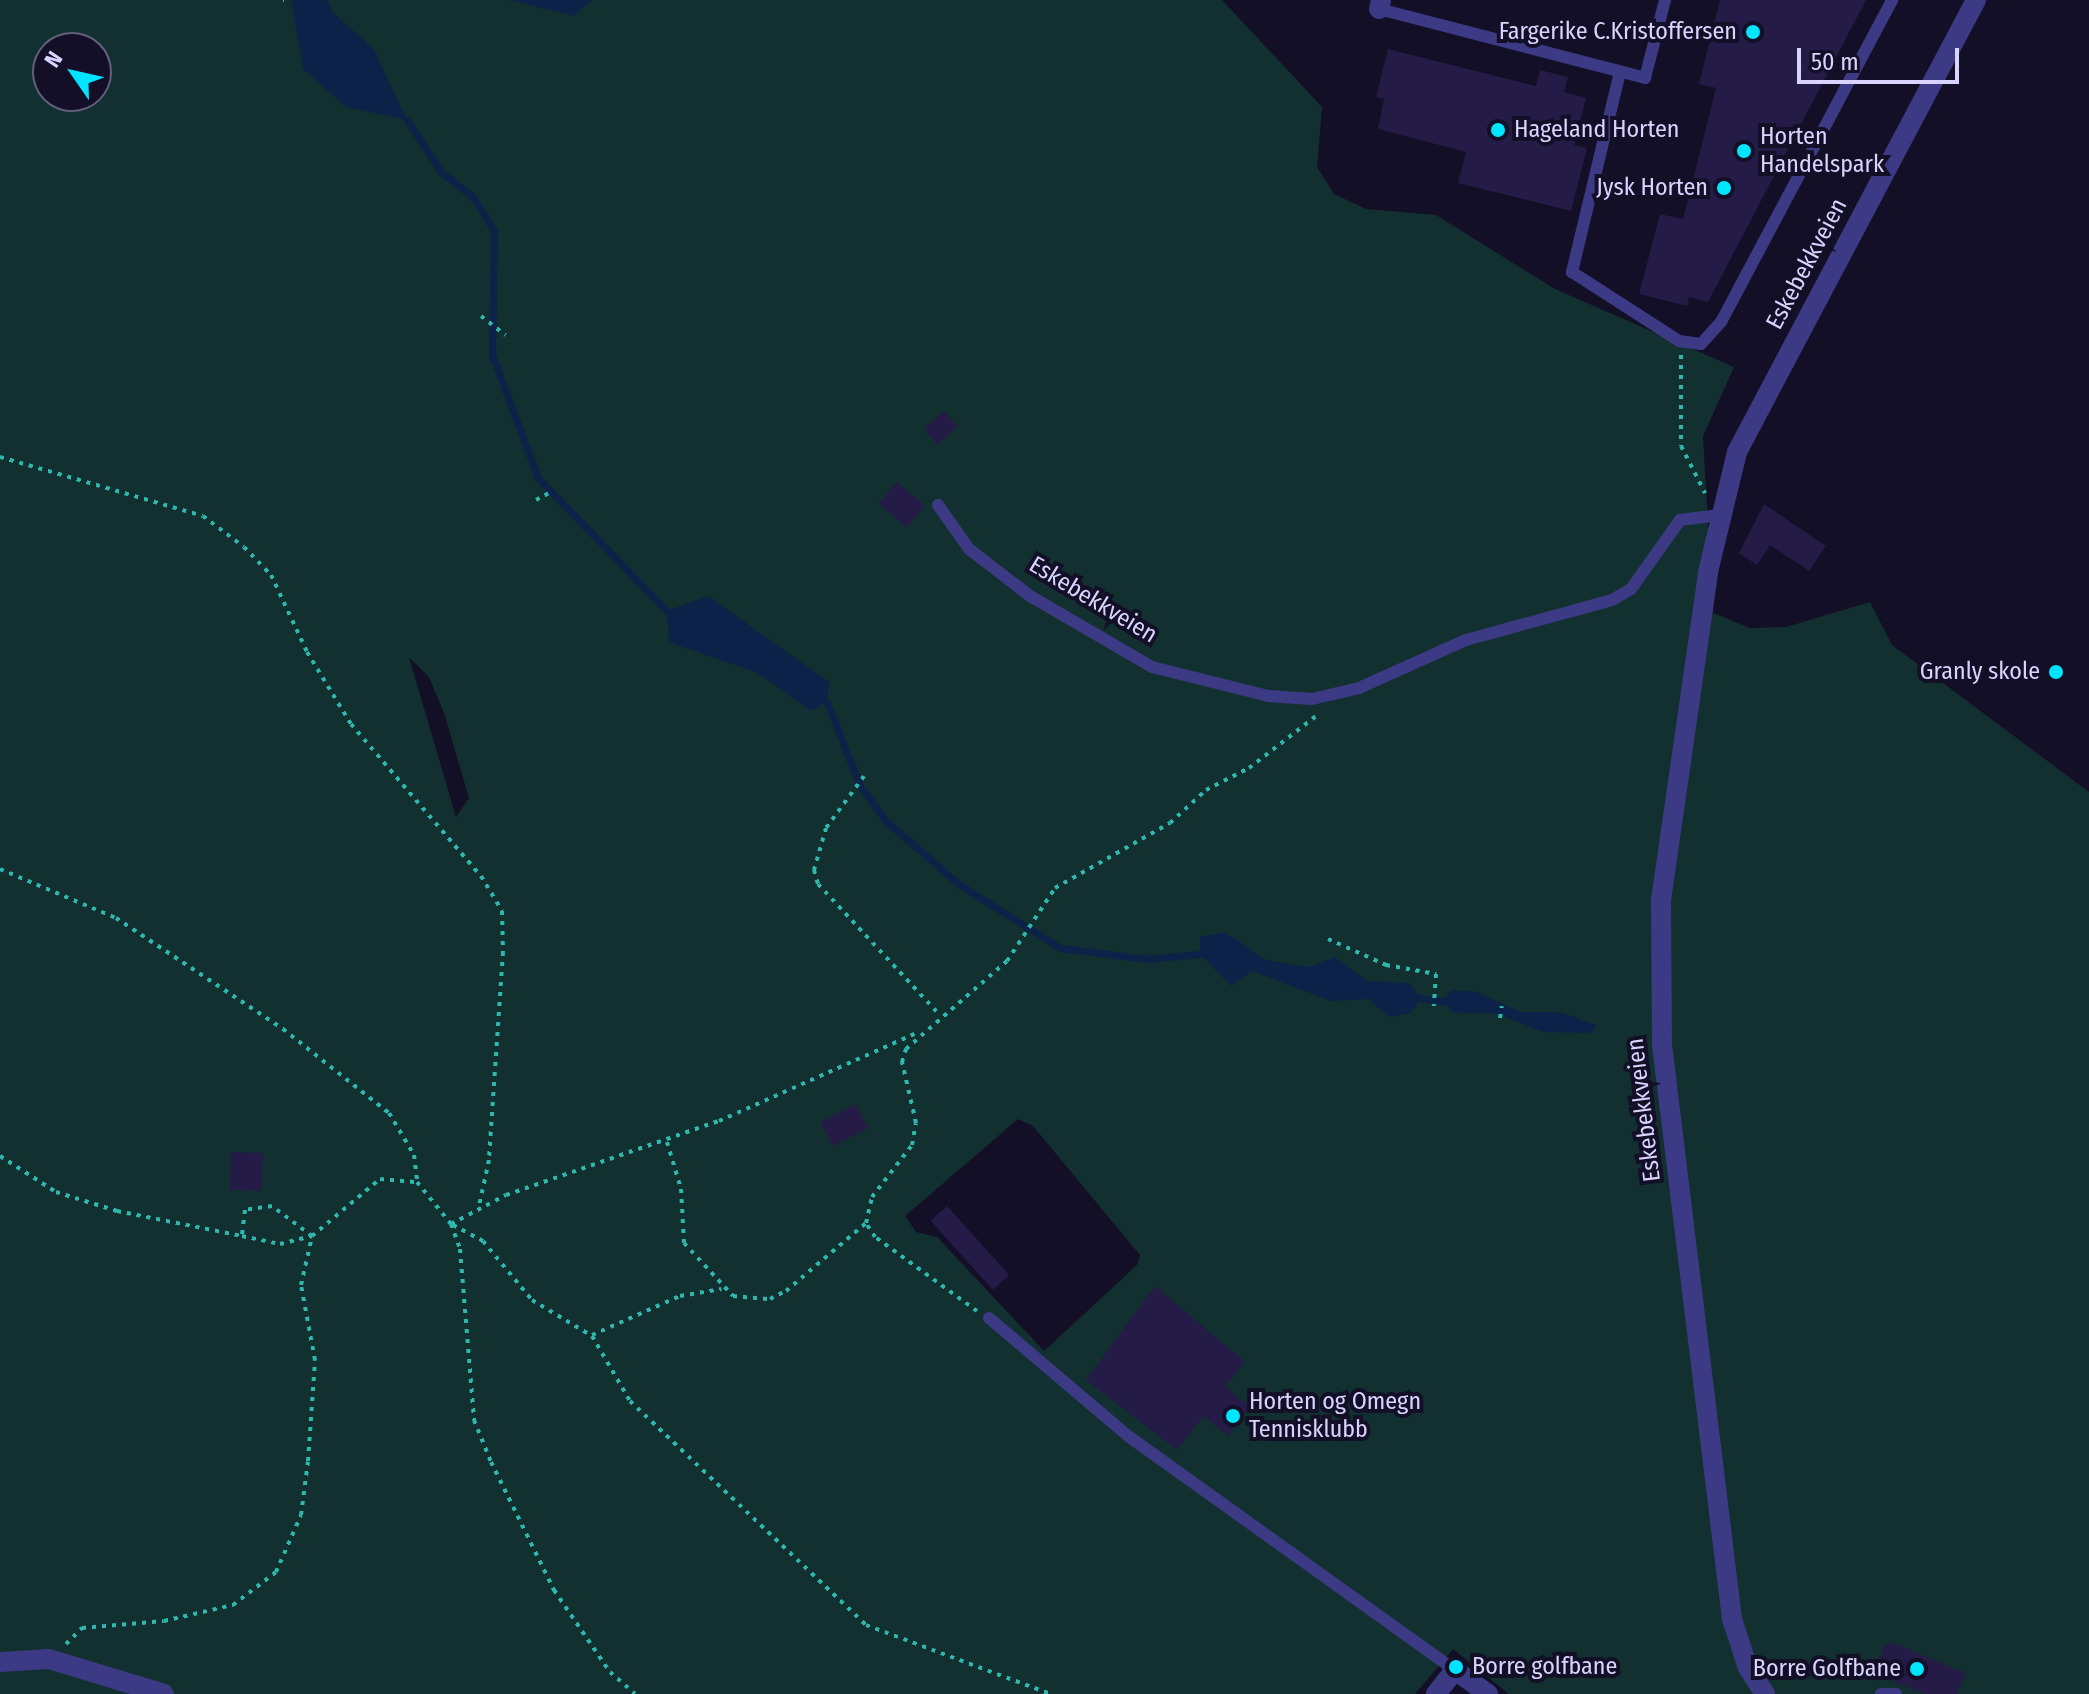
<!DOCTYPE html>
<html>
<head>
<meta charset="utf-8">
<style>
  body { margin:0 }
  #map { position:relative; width:2089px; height:1694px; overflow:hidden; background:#130f26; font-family:"Fira Sans Condensed",sans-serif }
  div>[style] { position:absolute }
  .green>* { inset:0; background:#12302f }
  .water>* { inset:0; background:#0c2248 }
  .stream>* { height:7px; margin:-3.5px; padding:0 3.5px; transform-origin:3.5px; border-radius:3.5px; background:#0c2248 }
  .building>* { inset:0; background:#241b47; transform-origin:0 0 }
  .path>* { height:4px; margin-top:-2px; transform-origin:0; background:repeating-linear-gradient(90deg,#2fb8b0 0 4px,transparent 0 10px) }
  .service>* { height:12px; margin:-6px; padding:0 6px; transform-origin:6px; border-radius:6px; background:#3d3a85 }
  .minor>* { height:20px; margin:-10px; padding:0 10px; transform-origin:10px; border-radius:10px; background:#3d3a85 }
  .dots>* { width:22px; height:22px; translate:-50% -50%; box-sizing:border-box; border:4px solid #130f26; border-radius:50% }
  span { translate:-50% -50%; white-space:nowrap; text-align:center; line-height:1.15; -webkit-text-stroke:8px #130f26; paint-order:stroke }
  .poi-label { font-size:24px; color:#d9d4ff }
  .right { translate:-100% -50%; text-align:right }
  .left { translate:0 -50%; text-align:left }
  .street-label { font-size:24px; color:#d9d4ff }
  .north { position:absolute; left:32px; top:32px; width:80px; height:80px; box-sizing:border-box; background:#130f26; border:2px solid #625e7d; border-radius:50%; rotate:304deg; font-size:22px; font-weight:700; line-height:32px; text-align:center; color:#d9d4ff }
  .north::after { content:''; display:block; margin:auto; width:28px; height:36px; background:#00e5ff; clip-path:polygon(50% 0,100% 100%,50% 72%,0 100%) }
  .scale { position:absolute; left:1797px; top:48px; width:162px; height:36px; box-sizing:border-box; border:4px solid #d9d4ff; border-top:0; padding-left:10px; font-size:24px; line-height:28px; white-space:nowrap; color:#d9d4ff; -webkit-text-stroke:6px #130f26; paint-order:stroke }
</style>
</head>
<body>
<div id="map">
  <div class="green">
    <i style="clip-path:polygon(evenodd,0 0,1222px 0,1322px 107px,1317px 167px,1334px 194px,1366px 209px,1436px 215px,1555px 289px,1734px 367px,1703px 436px,1713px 613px,1750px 628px,1786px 627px,1870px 602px,1892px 645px,2089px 792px,2089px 1694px,1509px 1694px,1453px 1649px,1415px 1694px,0 1694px,0 0,48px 48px,96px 48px,96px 96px,48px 96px,48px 48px,0 0,409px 657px,429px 677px,444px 713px,469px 798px,456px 817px,409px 657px,0 0,1018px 1119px,1033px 1126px,1140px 1255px,1137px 1265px,1044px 1351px,937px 1237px,916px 1232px,905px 1216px,1018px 1119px)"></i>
  </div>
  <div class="water">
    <i style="clip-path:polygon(291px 0,328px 0,333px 13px,373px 48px,407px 120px,346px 107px,303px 69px)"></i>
    <i style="clip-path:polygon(510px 0,592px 0,574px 16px)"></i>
    <i style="clip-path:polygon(708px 596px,829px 682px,827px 702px,811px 711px,758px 673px,669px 642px,667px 611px)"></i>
    <i style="clip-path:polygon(1225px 932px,1266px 960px,1308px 967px,1335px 957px,1367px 981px,1409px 983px,1421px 998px,1411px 1013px,1389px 1017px,1368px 999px,1331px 1001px,1252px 971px,1231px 986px,1200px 954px,1200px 937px)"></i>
    <i style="clip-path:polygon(1452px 990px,1477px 992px,1521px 1012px,1560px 1012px,1596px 1025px,1592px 1033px,1543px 1032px,1498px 1014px,1452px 1012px,1442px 1001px)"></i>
  </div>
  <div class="stream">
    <i style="left:407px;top:120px;width:62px;rotate:56.8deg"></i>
    <i style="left:441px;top:172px;width:41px;rotate:38deg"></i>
    <i style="left:473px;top:197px;width:39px;rotate:58deg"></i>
    <i style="left:494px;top:230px;width:125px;rotate:90.9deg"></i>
    <i style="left:492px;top:355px;width:131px;rotate:69.5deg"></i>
    <i style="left:538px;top:478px;width:185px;rotate:45.9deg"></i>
    <i style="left:827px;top:702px;width:90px;rotate:68.6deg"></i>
    <i style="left:860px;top:786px;width:44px;rotate:53.4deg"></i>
    <i style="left:886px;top:821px;width:98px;rotate:40.9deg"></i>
    <i style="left:960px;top:885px;width:118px;rotate:32.2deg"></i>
    <i style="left:1060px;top:948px;width:88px;rotate:7.2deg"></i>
    <i style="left:1147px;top:959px;width:53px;rotate:-5.4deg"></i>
    <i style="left:1421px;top:998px;width:21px;rotate:8deg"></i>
  </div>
  <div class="building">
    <i style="clip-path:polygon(1720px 0,1866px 0,1708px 302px,1689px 297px,1687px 306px,1639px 294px,1660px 214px,1683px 219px,1716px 88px,1699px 84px)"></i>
    <i style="clip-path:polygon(1388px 49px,1536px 86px,1540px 70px,1568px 77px,1564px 92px,1586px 98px,1574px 145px,1587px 148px,1571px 211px,1458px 183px,1466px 152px,1378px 129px,1384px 99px,1376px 97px)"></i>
    <i style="left:944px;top:411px;width:21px;height:27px;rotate:49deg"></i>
    <i style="left:897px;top:482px;width:37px;height:28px;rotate:41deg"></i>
    <i style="clip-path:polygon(1764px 504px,1826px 546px,1809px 571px,1770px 545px,1757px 565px,1739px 553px)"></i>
    <i style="left:856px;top:1104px;width:27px;height:40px;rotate:63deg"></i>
    <i style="left:231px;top:1152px;width:32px;height:38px;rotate:2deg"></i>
    <i style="left:947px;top:1206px;width:93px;height:22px;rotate:48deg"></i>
    <i style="clip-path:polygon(1155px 1286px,1245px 1362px,1225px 1387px,1250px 1406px,1228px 1436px,1203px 1416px,1177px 1450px,1086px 1380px)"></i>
    <i style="clip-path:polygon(1893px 1643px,1966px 1673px,1957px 1694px,1925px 1694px,1879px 1676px,1876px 1667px,1885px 1645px)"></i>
  </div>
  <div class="path">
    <i style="left:283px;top:0;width:1px"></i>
    <i style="left:481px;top:316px;width:31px;rotate:38deg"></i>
    <i style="left:1681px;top:355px;width:91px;rotate:90deg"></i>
    <i style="left:1681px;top:446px;width:53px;rotate:62.9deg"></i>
    <i style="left:0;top:457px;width:211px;rotate:16.2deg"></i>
    <i style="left:203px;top:516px;width:51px;rotate:37.1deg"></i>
    <i style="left:244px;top:547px;width:39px;rotate:46deg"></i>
    <i style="left:271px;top:575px;width:85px;rotate:64.9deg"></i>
    <i style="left:307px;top:652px;width:84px;rotate:58.6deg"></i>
    <i style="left:351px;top:724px;width:200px;rotate:49.5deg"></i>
    <i style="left:481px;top:876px;width:41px;rotate:59deg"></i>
    <i style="left:502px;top:911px;width:41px;rotate:88.6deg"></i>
    <i style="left:503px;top:952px;width:208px;rotate:93.9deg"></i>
    <i style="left:489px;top:1160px;width:47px;rotate:102.3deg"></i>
    <i style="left:536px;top:500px;width:19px;rotate:-28deg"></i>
    <i style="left:864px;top:776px;width:64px;rotate:126.2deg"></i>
    <i style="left:826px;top:828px;width:44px;rotate:105.9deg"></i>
    <i style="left:814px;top:870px;width:15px;rotate:74deg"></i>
    <i style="left:818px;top:884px;width:178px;rotate:47.1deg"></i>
    <i style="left:0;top:869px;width:126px;rotate:22.9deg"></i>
    <i style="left:116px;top:918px;width:201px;rotate:33.6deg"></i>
    <i style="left:283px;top:1029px;width:135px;rotate:38.4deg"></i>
    <i style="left:389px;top:1113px;width:49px;rotate:59.2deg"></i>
    <i style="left:414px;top:1155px;width:26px;rotate:83deg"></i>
    <i style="left:1328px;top:939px;width:64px;rotate:24.1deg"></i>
    <i style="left:1386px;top:965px;width:51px;rotate:10.2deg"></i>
    <i style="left:1436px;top:974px;width:32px;rotate:94deg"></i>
    <i style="left:1500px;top:1018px;width:12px;rotate:-81deg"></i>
    <i style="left:667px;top:1142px;width:49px;rotate:73.4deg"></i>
    <i style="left:681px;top:1189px;width:54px;rotate:86.8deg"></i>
    <i style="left:684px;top:1243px;width:72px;rotate:47.2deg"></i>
    <i style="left:733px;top:1296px;width:37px;rotate:5deg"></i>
    <i style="left:770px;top:1299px;width:18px;rotate:-27deg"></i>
    <i style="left:786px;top:1291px;width:105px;rotate:-40.4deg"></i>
    <i style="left:0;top:1156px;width:67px;rotate:32.7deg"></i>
    <i style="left:56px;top:1192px;width:64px;rotate:17.3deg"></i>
    <i style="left:117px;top:1211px;width:127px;rotate:11.3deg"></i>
    <i style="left:451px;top:1224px;width:62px;rotate:-27.8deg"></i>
    <i style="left:506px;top:1195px;width:225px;rotate:-19.2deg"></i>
    <i style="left:719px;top:1121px;width:219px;rotate:-24deg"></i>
    <i style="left:453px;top:1225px;width:34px;rotate:28deg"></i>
    <i style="left:483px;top:1241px;width:77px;rotate:50.3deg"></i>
    <i style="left:532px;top:1300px;width:70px;rotate:31deg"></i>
    <i style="left:592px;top:1336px;width:75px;rotate:59.7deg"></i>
    <i style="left:630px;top:1401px;width:325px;rotate:43.5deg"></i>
    <i style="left:866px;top:1625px;width:197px;rotate:20.5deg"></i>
    <i style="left:977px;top:1311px;width:126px;rotate:-144deg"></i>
    <i style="left:875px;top:1237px;width:17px;rotate:-123deg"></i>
    <i style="left:866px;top:1223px;width:27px;rotate:-77deg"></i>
    <i style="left:872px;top:1197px;width:66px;rotate:-52.4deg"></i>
    <i style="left:912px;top:1145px;width:22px;rotate:-80deg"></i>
    <i style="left:916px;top:1123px;width:63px;rotate:-102.9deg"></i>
    <i style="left:902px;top:1062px;width:14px;rotate:-73deg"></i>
    <i style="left:906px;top:1049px;width:134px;rotate:-41.1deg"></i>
    <i style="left:1007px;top:961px;width:87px;rotate:-56.7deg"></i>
    <i style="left:1055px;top:888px;width:132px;rotate:-29.5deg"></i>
    <i style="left:1170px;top:823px;width:49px;rotate:-42.5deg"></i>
    <i style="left:1206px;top:790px;width:48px;rotate:-27.1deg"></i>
    <i style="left:1249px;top:768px;width:85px;rotate:-37.8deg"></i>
    <i style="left:592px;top:1335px;width:96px;rotate:-23.9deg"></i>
    <i style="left:680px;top:1296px;width:42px;rotate:-9.7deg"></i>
    <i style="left:66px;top:1644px;width:23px;rotate:-45deg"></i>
    <i style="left:82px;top:1628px;width:82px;rotate:-4.9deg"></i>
    <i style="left:164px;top:1621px;width:71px;rotate:-13.1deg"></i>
    <i style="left:233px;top:1605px;width:54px;rotate:-37.5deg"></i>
    <i style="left:276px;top:1572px;width:62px;rotate:-66.3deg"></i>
    <i style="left:301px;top:1515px;width:54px;rotate:-82.6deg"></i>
    <i style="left:308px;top:1461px;width:101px;rotate:-86deg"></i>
    <i style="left:315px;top:1360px;width:76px;rotate:-100.6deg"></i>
    <i style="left:301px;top:1285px;width:50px;rotate:-77.3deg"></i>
    <i style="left:312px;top:1236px;width:50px;rotate:-143.1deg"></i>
    <i style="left:272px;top:1206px;width:27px;rotate:172deg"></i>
    <i style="left:245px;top:1210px;width:26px;rotate:97deg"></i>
    <i style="left:242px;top:1236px;width:39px;rotate:12deg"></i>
    <i style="left:280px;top:1244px;width:33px;rotate:-14deg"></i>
    <i style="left:312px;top:1236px;width:89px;rotate:-40deg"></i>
    <i style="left:380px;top:1179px;width:37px;rotate:5deg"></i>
    <i style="left:417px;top:1182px;width:54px;rotate:51deg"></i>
    <i style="left:451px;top:1224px;width:27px;rotate:70deg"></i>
    <i style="left:460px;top:1249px;width:172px;rotate:85.3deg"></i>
    <i style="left:474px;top:1420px;width:45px;rotate:68deg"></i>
    <i style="left:491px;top:1462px;width:143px;rotate:63.8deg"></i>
    <i style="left:554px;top:1590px;width:99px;rotate:55.7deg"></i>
    <i style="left:610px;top:1672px;width:33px;rotate:41deg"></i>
  </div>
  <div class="service">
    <i style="left:1379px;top:9px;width:275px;rotate:14.5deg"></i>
    <i style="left:1645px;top:78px;width:81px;rotate:-75.6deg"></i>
    <i style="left:1620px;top:72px;width:206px;rotate:103.5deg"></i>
    <i style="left:1572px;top:272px;width:127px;rotate:32.8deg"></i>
    <i style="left:1679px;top:341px;width:22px;rotate:8deg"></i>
    <i style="left:1701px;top:344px;width:30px;rotate:-48deg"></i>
    <i style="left:1721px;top:322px;width:365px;rotate:-62deg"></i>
    <i style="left:938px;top:505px;width:54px;rotate:54.8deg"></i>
    <i style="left:969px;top:549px;width:77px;rotate:37.6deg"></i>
    <i style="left:1030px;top:596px;width:141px;rotate:30.2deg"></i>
    <i style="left:1152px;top:667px;width:120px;rotate:14deg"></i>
    <i style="left:1268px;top:696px;width:44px;rotate:3.9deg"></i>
    <i style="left:1312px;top:699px;width:48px;rotate:-13.2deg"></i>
    <i style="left:1359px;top:688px;width:117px;rotate:-24.2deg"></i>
    <i style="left:1466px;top:640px;width:151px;rotate:-15.3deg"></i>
    <i style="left:1612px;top:600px;width:22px;rotate:-30deg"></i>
    <i style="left:1631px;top:589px;width:85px;rotate:-54.6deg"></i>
    <i style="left:1680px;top:520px;width:40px;rotate:-7.1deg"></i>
    <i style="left:989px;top:1318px;width:182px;rotate:40.3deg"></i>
    <i style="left:1128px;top:1436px;width:402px;rotate:35.6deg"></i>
    <i style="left:1881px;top:1694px;width:15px"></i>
  </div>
  <div class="minor">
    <i style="left:1379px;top:9px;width:9px;rotate:-77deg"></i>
    <i style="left:0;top:1662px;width:49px;rotate:-3.5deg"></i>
    <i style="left:49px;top:1659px;width:120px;rotate:16.9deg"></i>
    <i style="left:1436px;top:1694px;width:31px;rotate:-52deg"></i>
    <i style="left:1455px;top:1670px;width:41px;rotate:36deg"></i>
    <i style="left:1765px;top:1694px;width:31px;rotate:-123deg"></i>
    <i style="left:1748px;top:1668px;width:52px;rotate:-108.1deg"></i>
    <i style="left:1732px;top:1619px;width:578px;rotate:-96.95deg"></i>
    <i style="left:1662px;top:1045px;width:145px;rotate:-90.4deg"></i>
    <i style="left:1661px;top:900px;width:331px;rotate:-81.8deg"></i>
    <i style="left:1708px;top:572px;width:123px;rotate:-76.4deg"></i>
    <i style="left:1737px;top:452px;width:511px;rotate:-62.13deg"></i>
  </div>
  <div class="dots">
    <i style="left:1753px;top:32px;background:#00e5ff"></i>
    <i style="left:1498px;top:130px;background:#00e5ff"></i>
    <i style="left:1744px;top:151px;background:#00e5ff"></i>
    <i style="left:1724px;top:188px;background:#00e5ff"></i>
    <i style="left:2056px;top:672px;background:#00e5ff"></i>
    <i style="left:1233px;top:1416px;background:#00e5ff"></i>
    <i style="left:1456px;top:1667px;background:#00e5ff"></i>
    <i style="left:1917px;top:1669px;background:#00e5ff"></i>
  </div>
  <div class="poi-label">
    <span class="right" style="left:1737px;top:32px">Fargerike C.Kristoffersen</span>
    <span class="left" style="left:1514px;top:130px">Hageland Horten</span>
    <span class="left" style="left:1760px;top:151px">Horten<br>Handelspark</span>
    <span class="right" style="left:1708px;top:188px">Jysk Horten</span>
    <span class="right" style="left:2040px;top:672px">Granly skole</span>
    <span class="left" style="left:1249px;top:1416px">Horten og Omegn<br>Tennisklubb</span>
    <span class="left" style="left:1472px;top:1667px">Borre golfbane</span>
    <span class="right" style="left:1901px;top:1669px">Borre Golfbane</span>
  </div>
  <div class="street-label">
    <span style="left:1807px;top:264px;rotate:-62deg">Eskebekkveien</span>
    <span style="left:1093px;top:600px;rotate:31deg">Eskebekkveien</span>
    <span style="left:1644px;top:1110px;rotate:-97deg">Eskebekkveien</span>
  </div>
  <div class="north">N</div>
  <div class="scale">50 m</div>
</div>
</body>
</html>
